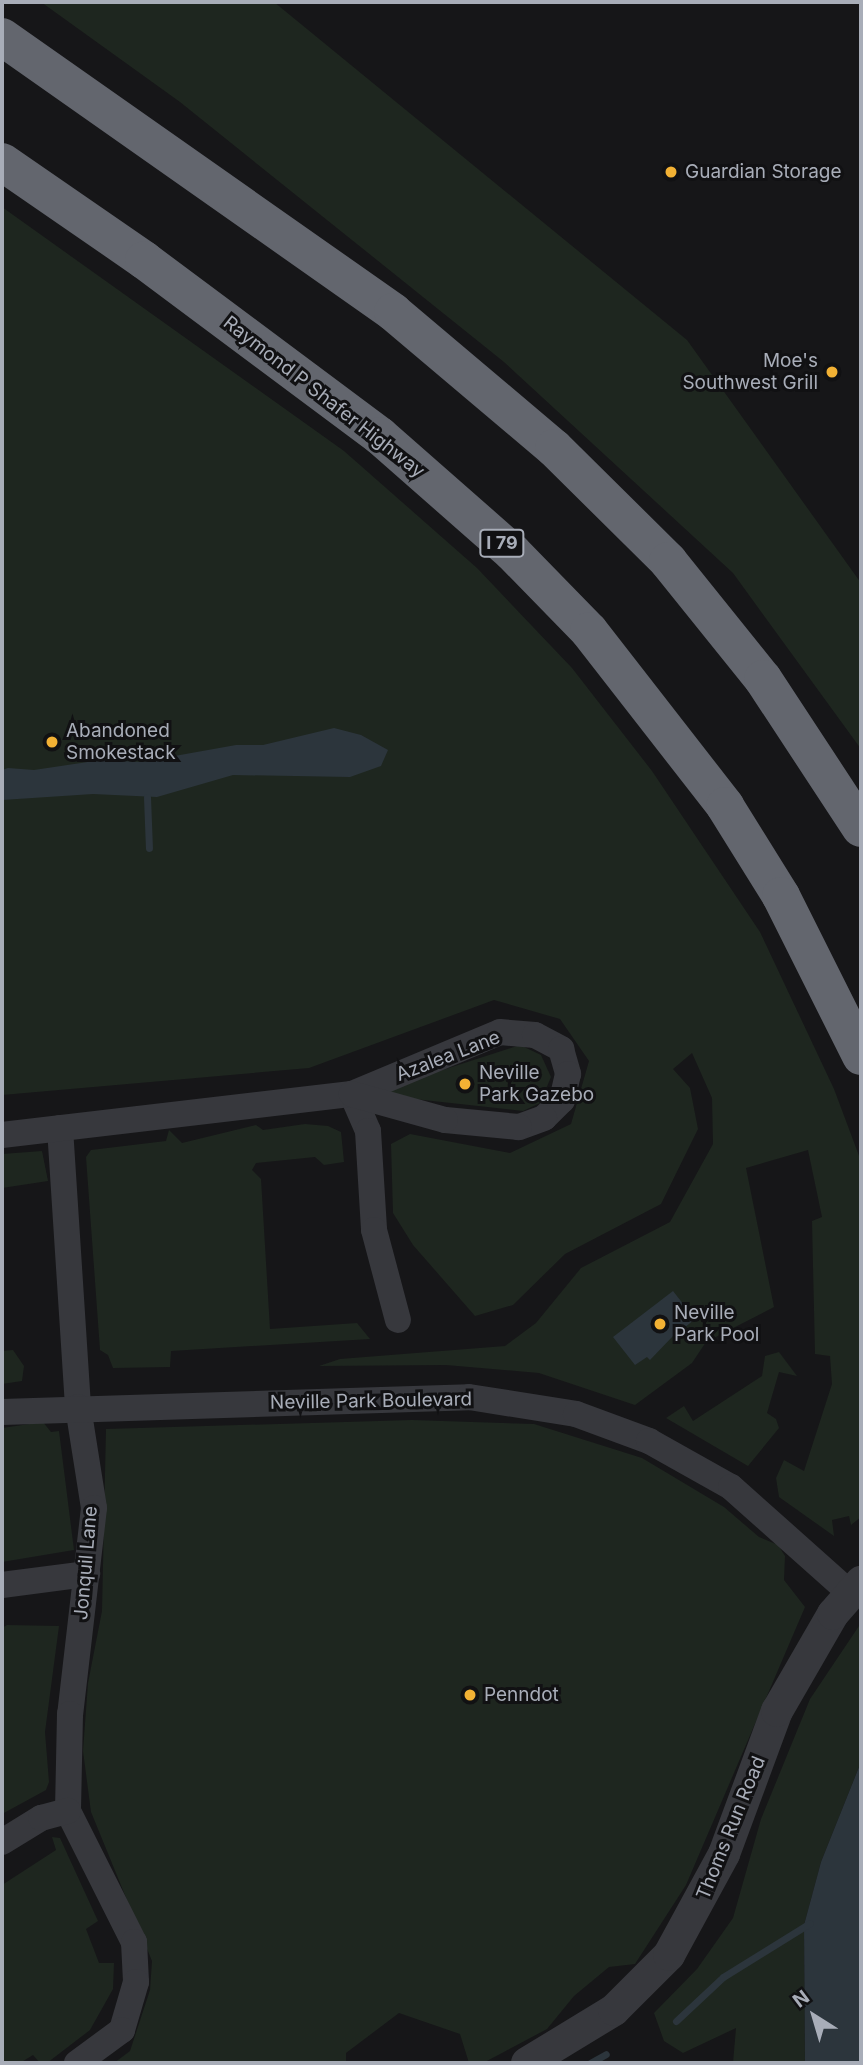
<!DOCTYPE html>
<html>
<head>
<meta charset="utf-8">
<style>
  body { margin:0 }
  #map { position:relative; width:863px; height:2065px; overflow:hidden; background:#161618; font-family:Inter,sans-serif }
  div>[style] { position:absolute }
  .green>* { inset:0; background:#1e261f }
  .water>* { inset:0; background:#2c353c }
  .stream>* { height:7px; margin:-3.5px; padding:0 3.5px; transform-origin:3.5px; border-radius:3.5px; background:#2c353c }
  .minor>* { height:26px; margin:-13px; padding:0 13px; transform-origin:13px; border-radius:13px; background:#37383d }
  .tertiary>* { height:32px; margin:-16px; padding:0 16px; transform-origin:16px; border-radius:16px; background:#37383d }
  .motorway>* { height:38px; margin:-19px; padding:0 19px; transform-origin:19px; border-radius:19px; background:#63666e }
  .dots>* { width:19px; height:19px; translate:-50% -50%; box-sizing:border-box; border:4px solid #111113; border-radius:50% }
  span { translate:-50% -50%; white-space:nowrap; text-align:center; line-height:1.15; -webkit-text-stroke:6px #111113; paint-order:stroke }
  .shield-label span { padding:2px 5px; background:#111113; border:2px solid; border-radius:5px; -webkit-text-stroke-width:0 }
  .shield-label { font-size:18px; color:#a8adb8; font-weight:700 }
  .poi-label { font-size:19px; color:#a8adb8 }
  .left { translate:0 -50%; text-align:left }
  .right { translate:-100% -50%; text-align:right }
  .street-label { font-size:19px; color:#a8adb8 }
  .frame { position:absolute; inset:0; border:4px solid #a8adb8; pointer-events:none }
  .north { position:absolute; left:779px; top:1981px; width:70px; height:70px; -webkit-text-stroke:5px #111113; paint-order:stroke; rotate:323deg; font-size:19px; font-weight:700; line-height:28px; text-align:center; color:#a8adb8 }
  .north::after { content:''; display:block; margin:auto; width:24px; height:32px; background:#a8adb8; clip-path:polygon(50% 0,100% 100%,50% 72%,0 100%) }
</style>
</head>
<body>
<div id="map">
  <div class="green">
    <i style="clip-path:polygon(41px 2px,274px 2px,687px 340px,861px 583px,861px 749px,733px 573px,504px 362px,180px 102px)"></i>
    <i style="clip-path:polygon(2px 207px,344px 451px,477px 568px,572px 668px,652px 771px,760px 932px,834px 1089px,861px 1161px,861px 1517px,851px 1525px,849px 1516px,832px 1520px,834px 1536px,779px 1497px,776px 1478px,784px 1460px,804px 1471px,832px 1384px,830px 1356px,815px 1354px,812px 1221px,822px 1217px,808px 1150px,746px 1168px,774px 1307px,706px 1342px,692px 1363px,635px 1405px,539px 1373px,446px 1365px,319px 1366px,340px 1359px,505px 1346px,536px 1323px,581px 1268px,670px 1222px,713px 1144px,712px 1098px,692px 1053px,673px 1069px,690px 1088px,698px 1129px,661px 1204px,565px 1254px,513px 1305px,475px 1316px,413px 1245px,393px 1213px,391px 1144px,410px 1134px,510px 1153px,571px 1124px,589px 1061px,560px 1019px,494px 1000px,309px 1068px,2px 1095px)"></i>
    <i style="clip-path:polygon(520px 1045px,541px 1055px,551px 1077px,540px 1103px,523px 1111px,387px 1096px,390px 1087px)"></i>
    <i style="clip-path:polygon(305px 1124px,328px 1126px,341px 1132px,344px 1162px,324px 1165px,315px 1157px,256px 1163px,252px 1170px,261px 1179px,270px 1329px,357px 1323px,370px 1339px,171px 1351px,170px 1367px,113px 1368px,108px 1355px,100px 1350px,86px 1157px,91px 1150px,166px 1141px,169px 1130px,182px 1143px,256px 1125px,263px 1130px)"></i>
    <i style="clip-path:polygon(42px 1151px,48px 1181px,2px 1188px,2px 1154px)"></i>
    <i style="clip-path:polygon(13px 1350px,24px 1366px,22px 1381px,2px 1384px,2px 1351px)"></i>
    <i style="clip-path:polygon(779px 1352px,797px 1376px,779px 1372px,767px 1413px,776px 1419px,779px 1428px,748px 1466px,666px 1418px,684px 1406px,693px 1421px,762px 1376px,765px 1356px)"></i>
    <i style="clip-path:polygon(412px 1420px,534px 1424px,642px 1458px,724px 1507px,759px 1537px,778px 1545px,785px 1556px,784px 1580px,805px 1607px,686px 1885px,635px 1964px,609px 1967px,574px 1996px,547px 2029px,483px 2063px,469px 2063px,460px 2034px,399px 2013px,346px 2053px,346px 2063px,114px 2063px,130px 2051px,150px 1990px,152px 1961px,91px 1812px,83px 1751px,88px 1683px,102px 1611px,106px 1429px)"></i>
    <i style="clip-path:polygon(43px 1422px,51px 1432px,59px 1431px,74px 1550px,2px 1562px,2px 1428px)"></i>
    <i style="clip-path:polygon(861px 1623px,861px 1762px,821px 1862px,804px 1925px,805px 2063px,733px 2063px,736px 2028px,683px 2053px,664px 2041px,654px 2013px,697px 1969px,733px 1918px,761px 1819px,810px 1699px)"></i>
    <i style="clip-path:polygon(7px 1625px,59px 1626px,45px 1732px,49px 1782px,46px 1790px,2px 1814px,2px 1628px)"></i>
    <i style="clip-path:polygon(52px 1837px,60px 1838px,98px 1921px,86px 1929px,99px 1963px,114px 1963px,113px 1989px,90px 2030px,47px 2063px,40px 2063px,33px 2055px,20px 2063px,2px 2063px,2px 1885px,56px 1850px)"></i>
  </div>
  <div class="water">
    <i style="clip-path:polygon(334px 728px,361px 735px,388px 750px,381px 766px,350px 777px,233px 775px,157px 797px,93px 794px,2px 800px,2px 770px,8px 768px,34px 770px,101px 760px,141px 762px,236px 745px,263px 745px)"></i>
    <i style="clip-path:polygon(673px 1291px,695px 1319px,684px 1328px,686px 1332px,677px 1340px,673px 1336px,650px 1360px,647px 1357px,635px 1365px,613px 1337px)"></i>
    <i style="clip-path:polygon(861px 1762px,861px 2063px,805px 2063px,804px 1925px,821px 1862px)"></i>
  </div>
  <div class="stream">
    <i style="left:147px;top:797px;width:51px;rotate:87.8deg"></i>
    <i style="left:676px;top:2021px;width:64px;rotate:-43.1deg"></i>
    <i style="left:723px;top:1977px;width:102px;rotate:-31.8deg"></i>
    <i style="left:590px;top:2063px;width:18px;rotate:-29deg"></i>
  </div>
  <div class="minor">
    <i style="left:352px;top:1094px;width:40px;rotate:66.6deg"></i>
    <i style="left:368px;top:1131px;width:99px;rotate:86.5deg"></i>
    <i style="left:374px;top:1230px;width:93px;rotate:75.1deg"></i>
    <i style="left:60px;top:1128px;width:280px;rotate:86.3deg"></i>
    <i style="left:78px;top:1407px;width:102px;rotate:81deg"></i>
    <i style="left:94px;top:1508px;width:207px;rotate:96.6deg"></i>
    <i style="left:70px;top:1714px;width:97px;rotate:91.2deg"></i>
    <i style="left:68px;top:1811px;width:147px;rotate:63.3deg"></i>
    <i style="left:134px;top:1942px;width:40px;rotate:87.1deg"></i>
    <i style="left:136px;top:1982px;width:50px;rotate:106.3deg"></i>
    <i style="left:122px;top:2030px;width:56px;rotate:143.7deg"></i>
    <i style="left:2px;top:1135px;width:352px;rotate:-6.7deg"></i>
    <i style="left:352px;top:1094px;width:160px;rotate:-22.7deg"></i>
    <i style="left:500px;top:1032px;width:35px;rotate:5deg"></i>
    <i style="left:535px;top:1035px;width:30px;rotate:28deg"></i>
    <i style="left:561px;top:1049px;width:26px;rotate:74deg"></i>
    <i style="left:568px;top:1074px;width:27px;rotate:103deg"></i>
    <i style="left:562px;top:1100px;width:25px;rotate:135deg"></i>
    <i style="left:544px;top:1118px;width:27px;rotate:160deg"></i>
    <i style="left:519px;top:1127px;width:74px;rotate:-174.6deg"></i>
    <i style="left:445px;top:1120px;width:97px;rotate:-164.4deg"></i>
    <i style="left:2px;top:1412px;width:467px;rotate:-1.8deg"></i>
    <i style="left:469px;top:1397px;width:108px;rotate:9deg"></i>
    <i style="left:576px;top:1414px;width:78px;rotate:20.3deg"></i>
    <i style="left:649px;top:1441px;width:94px;rotate:29.3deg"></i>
    <i style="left:731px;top:1487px;width:161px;rotate:41.7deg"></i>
    <i style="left:2px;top:1585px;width:86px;rotate:-7.4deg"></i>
    <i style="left:2px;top:1842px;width:46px;rotate:-31.6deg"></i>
    <i style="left:41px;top:1818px;width:28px;rotate:-15deg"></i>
  </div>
  <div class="tertiary">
    <i style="left:527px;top:2063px;width:102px;rotate:-31.3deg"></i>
    <i style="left:614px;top:2010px;width:78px;rotate:-45deg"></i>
    <i style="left:669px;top:1955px;width:115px;rotate:-61.4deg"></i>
    <i style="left:724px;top:1854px;width:153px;rotate:-69.7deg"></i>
    <i style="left:777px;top:1711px;width:112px;rotate:-60deg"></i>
    <i style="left:833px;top:1614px;width:43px;rotate:-48.8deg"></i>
  </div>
  <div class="motorway">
    <i style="left:2px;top:37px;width:478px;rotate:35.1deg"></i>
    <i style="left:393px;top:312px;width:211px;rotate:40.2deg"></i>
    <i style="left:554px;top:448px;width:161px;rotate:44.7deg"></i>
    <i style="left:668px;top:561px;width:151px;rotate:51.2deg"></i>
    <i style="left:763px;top:679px;width:178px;rotate:56.7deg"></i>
    <i style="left:2px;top:162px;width:173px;rotate:34.6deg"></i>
    <i style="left:144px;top:260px;width:294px;rotate:36.7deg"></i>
    <i style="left:380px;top:436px;width:176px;rotate:41.3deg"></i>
    <i style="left:512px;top:552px;width:110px;rotate:45.7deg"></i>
    <i style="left:589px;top:631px;width:222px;rotate:52.1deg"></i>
    <i style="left:725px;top:806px;width:106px;rotate:58.1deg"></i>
    <i style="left:781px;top:896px;width:179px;rotate:63.4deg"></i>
  </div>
  <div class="dots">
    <i style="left:671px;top:172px;background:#f2b134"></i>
    <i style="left:832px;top:372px;background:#f2b134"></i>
    <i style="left:52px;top:742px;background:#f2b134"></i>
    <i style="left:465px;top:1084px;background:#f2b134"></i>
    <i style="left:660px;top:1324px;background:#f2b134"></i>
    <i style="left:470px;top:1695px;background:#f2b134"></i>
  </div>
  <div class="shield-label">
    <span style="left:502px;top:543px">I 79</span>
  </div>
  <div class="poi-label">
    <span class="left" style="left:685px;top:172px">Guardian Storage</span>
    <span class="right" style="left:818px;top:372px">Moe's<br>Southwest Grill</span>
    <span class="left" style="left:66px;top:742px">Abandoned<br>Smokestack</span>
    <span class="left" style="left:479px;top:1084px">Neville<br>Park Gazebo</span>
    <span class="left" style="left:674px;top:1324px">Neville<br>Park Pool</span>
    <span class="left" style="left:484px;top:1695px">Penndot</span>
  </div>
  <div class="street-label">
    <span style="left:324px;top:397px;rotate:38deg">Raymond P Shafer Highway</span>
    <span style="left:448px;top:1056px;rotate:-21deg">Azalea Lane</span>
    <span style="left:371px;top:1401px;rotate:-1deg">Neville Park Boulevard</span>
    <span style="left:86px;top:1563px;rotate:-85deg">Jonquil Lane</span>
    <span style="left:731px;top:1828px;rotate:-68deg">Thoms Run Road</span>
  </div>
  <div class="frame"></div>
  <div class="north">N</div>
</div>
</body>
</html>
